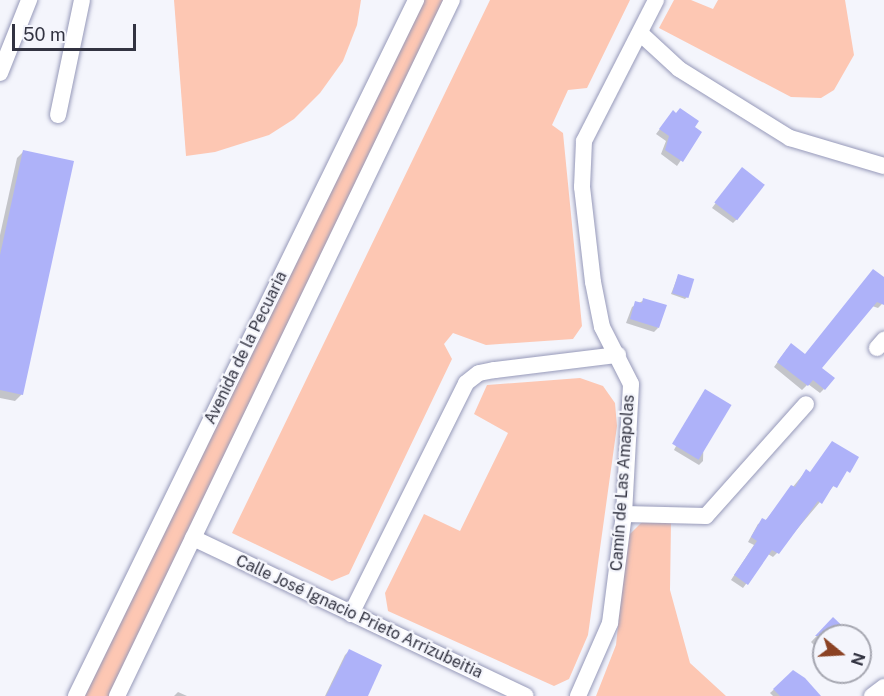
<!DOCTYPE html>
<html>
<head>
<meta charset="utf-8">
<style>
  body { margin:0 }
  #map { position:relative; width:884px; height:696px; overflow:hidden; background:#f4f5fc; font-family:"Public Sans",sans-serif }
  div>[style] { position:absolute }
  .green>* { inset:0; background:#fdc7b3 }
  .shadow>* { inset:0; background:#0003 }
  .building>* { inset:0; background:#aeb2f9; transform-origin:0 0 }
  .roads { filter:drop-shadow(0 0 2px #9699b9) drop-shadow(0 0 2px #9699b9) }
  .minor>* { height:16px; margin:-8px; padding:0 8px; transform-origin:8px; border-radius:8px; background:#fff }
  span { translate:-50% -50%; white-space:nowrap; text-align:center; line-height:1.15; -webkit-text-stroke:4.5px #f4f5fc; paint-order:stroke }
  .street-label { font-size:16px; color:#323341 }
  .north { position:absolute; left:812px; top:624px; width:60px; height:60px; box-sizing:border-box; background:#f4f5fc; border:2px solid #a6a7b1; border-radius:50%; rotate:108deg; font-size:16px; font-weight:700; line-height:24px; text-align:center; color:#323341 }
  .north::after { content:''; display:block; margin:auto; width:21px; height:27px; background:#8b4224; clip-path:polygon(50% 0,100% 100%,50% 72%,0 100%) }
  .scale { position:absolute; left:12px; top:24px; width:124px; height:27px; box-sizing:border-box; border:3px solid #323341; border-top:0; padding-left:8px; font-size:18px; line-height:21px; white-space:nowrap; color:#323341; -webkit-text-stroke:4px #f4f5fc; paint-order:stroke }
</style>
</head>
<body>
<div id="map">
  <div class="green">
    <i style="clip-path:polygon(174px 0,361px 0,357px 25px,343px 61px,320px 93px,294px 119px,269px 135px,215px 152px,186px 156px)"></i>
    <i style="clip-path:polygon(416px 0,452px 0,117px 696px,76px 696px)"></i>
    <i style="clip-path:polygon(490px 0,630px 0,587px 88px,568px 90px,552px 125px,563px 133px,582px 326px,573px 339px,486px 345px,453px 333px,444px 344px,452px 359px,349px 574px,332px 581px,232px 533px)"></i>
    <i style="clip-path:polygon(674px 0,691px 0,713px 9px,718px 0,845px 0,854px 55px,834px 90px,821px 98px,791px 97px,659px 28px)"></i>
    <i style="clip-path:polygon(580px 378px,603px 386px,615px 403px,617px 426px,588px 635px,569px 679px,554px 686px,388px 611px,385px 593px,424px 514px,460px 531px,508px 433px,474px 414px,487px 385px)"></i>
    <i style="clip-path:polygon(644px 520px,671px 523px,670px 590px,690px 663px,726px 696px,596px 696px,616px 645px,627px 537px)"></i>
  </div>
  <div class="shadow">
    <i style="clip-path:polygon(669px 117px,700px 132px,677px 166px,661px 154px,666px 141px,656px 134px)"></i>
    <i style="clip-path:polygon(24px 151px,22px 394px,15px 401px,0 398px,0 235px,17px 158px)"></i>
    <i style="clip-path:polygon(738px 173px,737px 219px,733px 223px,712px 208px)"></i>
    <i style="clip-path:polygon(678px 276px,687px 297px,685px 299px,671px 294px)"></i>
    <i style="clip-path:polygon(884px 291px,882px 304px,878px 308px,872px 306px,820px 369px,824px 389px,820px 393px,808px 384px,802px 390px,774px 367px,787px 349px,805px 356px)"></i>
    <i style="clip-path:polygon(644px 300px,658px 328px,654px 332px,626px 323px,632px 307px)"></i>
    <i style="clip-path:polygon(705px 391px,703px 461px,699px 465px,674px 450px)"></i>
    <i style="clip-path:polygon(857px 458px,777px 553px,773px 557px,768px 554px,743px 588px,731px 580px,754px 545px,748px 542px,758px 524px,765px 521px,806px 471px,809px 473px)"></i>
    <i style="clip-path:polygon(833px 619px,851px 636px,824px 636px,824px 655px,811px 642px)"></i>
    <i style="clip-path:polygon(860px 645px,870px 655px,860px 666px)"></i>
    <i style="clip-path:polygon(349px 651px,366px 696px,325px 696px,345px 655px)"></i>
    <i style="clip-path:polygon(793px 672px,816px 696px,773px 696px,770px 693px)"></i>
    <i style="clip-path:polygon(178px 692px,187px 696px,174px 696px)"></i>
  </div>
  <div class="building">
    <i style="clip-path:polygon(680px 108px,699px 121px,695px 127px,702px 132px,683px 162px,665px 150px,669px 136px,659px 129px,673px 110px,676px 113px)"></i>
    <i style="clip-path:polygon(23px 150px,74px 161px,23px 395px,0 390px,0 255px)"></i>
    <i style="left:742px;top:167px;width:29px;height:45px;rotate:38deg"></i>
    <i style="clip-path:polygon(873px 269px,884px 277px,884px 305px,877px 302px,822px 368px,835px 378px,825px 390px,813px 380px,808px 386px,777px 362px,791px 343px,805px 354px)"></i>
    <i style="left:678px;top:274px;width:17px;height:20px;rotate:17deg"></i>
    <i style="clip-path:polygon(643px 298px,667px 305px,659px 328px,630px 319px,635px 301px,642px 303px)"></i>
    <i style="left:705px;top:389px;width:31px;height:64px;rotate:31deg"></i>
    <i style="clip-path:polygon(832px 441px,859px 457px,850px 473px,847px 471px,837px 488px,833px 486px,822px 504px,818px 501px,779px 554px,772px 550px,748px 585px,734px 575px,757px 541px,751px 537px,762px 518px,766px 520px,791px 485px,795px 487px,806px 469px,810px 472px)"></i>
    <i style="clip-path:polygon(833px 617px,853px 636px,815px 636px)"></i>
    <i style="clip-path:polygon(349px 649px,382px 665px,368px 696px,326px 696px)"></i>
    <i style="clip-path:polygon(793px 670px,805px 678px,821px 696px,780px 696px,773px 689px)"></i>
  </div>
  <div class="roads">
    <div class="minor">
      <i style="left:640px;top:33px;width:53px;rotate:42.7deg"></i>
      <i style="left:679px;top:69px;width:131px;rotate:31.9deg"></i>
      <i style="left:790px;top:138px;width:98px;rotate:16.6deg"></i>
      <i style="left:0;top:73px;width:79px;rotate:-68.3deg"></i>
      <i style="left:58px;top:115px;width:117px;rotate:-78.2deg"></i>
      <i style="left:877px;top:348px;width:11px;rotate:-49deg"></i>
      <i style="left:624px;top:514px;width:82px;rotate:1.4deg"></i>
      <i style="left:706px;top:516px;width:150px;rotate:-48.2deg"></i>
      <i style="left:193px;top:538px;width:368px;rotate:25.4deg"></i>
      <i style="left:351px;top:614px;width:258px;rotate:-63.5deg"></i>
      <i style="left:466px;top:383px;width:16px;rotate:-38deg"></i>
      <i style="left:479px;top:373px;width:16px;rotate:-11deg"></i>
      <i style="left:495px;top:370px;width:124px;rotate:-7deg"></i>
      <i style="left:76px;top:696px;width:775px;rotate:-63.96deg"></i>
      <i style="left:117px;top:696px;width:772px;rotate:-64.3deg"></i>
      <i style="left:578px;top:696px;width:80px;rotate:-66.3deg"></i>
      <i style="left:610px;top:623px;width:110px;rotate:-82.7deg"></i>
      <i style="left:624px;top:514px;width:130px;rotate:-86.9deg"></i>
      <i style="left:631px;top:384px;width:64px;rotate:-117deg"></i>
      <i style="left:602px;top:327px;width:46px;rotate:-101.3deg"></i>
      <i style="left:593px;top:282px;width:96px;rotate:-96.6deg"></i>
      <i style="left:582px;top:187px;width:46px;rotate:-87.5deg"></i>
      <i style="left:584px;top:141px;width:158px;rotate:-62.9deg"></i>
      <i style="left:872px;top:696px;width:15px;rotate:-37deg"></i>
    </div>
  </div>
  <div class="street-label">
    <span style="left:246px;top:348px;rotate:-64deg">Avenida de la Pecuaria</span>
    <span style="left:623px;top:483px;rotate:-86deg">Camín de Las Amapolas</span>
    <span style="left:359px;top:617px;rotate:25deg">Calle José Ignacio Prieto Arrizubeitia</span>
  </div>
  <div class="north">N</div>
  <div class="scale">50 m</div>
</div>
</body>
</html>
